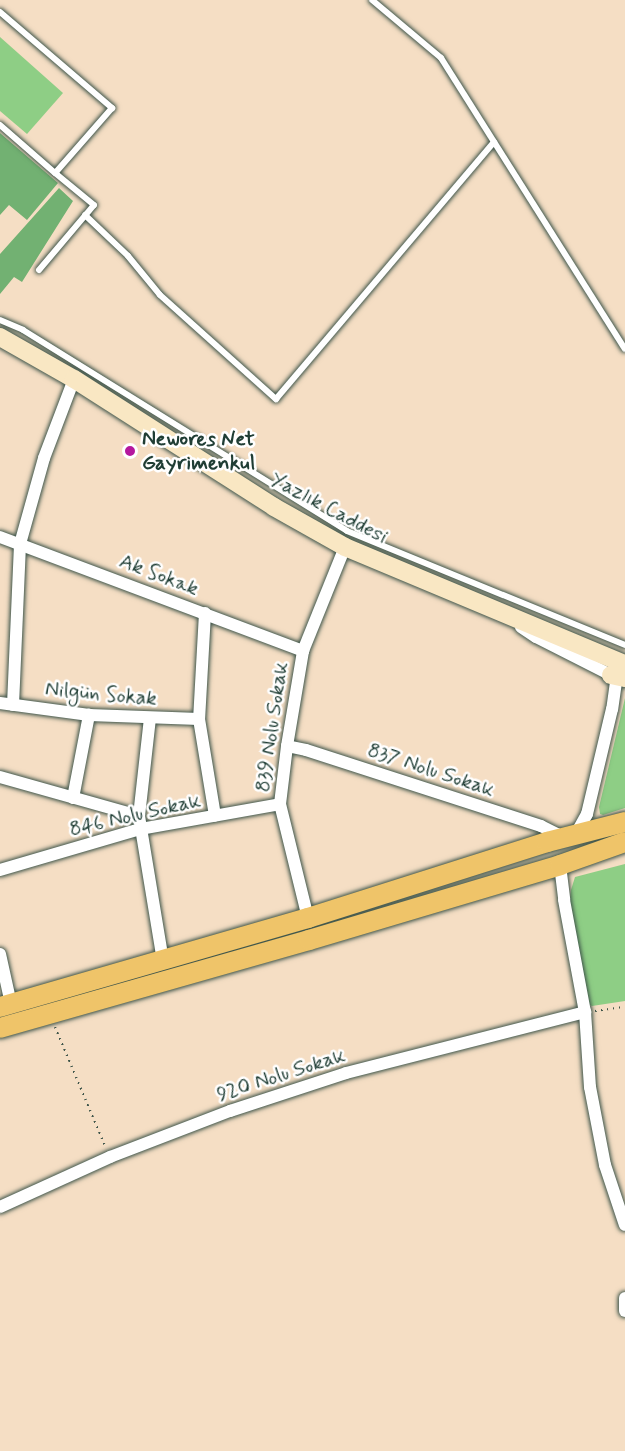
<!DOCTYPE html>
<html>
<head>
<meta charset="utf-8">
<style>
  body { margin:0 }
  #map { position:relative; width:625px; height:1451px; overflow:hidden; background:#f5dec4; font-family:Mynerve,sans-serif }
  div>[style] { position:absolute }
  .green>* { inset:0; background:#8ece85 }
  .forest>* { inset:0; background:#72b172 }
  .path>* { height:2px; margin-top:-1px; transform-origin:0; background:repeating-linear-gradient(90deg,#3f554a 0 1.5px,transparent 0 6px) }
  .roads { filter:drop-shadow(0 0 2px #3f554a) drop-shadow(0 0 2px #3f554a) }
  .lane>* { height:6px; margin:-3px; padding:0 3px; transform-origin:3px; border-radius:3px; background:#fff }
  .street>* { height:12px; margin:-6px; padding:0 6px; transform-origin:6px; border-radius:6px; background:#fff }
  .secondary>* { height:18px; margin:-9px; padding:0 9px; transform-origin:9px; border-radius:9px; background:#f9e7c3 }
  .primary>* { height:20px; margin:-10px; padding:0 10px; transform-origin:10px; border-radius:10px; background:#efc469 }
  .dots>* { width:16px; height:16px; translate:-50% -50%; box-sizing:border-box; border:3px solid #fff; border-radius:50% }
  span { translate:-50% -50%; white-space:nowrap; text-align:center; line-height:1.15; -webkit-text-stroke:5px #fff; paint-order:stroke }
  .poi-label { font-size:21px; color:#1f3d34; font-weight:700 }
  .left { translate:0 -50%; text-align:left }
  .street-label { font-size:21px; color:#1f3d34 }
</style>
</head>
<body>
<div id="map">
  <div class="green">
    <i style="clip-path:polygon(0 37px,63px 93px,27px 134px,0 111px)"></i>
    <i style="clip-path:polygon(625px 698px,625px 808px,603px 815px,600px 814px,599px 807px)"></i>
    <i style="clip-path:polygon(625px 864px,625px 1001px,592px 1006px,588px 1004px,569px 911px,571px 890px,575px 877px)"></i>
  </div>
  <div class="forest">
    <i style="clip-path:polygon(0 133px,58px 183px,27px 220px,9px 205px,0 215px)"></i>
    <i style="clip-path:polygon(59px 188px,73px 201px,22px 282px,14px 277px,0 294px,0 254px)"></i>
  </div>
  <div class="path">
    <i style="left:595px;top:1011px;width:30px;rotate:-8deg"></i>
    <i style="left:55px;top:1027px;width:129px;rotate:67.2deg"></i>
  </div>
  <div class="roads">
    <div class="lane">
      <i style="left:372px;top:0;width:90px;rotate:40deg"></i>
      <i style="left:441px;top:58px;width:344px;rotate:57.7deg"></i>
      <i style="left:0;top:12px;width:148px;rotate:40.6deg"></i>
      <i style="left:112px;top:108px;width:86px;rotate:131.2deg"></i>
      <i style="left:55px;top:173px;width:73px;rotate:-138.9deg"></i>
      <i style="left:85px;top:215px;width:59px;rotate:43.6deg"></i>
      <i style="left:128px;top:256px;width:50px;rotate:50.6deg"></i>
      <i style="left:160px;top:295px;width:156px;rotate:41.9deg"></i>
      <i style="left:276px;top:399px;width:337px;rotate:-49.7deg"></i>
      <i style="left:39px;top:270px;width:85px;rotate:-49.8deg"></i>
      <i style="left:94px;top:205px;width:50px;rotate:-140.6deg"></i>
      <i style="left:0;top:320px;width:25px;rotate:23deg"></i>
      <i style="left:23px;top:330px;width:381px;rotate:31.8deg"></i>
      <i style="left:347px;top:531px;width:300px;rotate:22.3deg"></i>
    </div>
    <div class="street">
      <i style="left:0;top:537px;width:324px;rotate:20.6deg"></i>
      <i style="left:205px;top:613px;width:106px;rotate:93.2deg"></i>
      <i style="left:199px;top:719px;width:98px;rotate:80.6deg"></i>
      <i style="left:521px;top:627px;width:18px;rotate:34deg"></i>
      <i style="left:536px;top:637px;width:84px;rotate:26.9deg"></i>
      <i style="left:611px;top:675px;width:9px;rotate:54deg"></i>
      <i style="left:616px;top:682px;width:27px;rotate:98deg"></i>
      <i style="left:612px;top:709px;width:108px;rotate:103.4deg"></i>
      <i style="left:587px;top:814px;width:25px;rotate:119deg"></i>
      <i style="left:0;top:703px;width:90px;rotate:7.7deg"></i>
      <i style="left:89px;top:715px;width:110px;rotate:2.1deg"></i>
      <i style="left:13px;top:705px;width:161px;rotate:-87.5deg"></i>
      <i style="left:20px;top:544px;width:89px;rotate:-74.4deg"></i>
      <i style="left:44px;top:458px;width:85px;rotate:-69.2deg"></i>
      <i style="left:150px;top:718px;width:99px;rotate:96.4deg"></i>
      <i style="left:139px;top:816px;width:147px;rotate:80.6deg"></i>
      <i style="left:287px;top:746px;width:19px;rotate:12deg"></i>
      <i style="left:306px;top:750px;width:247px;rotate:17.9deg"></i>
      <i style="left:541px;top:826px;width:18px;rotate:27deg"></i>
      <i style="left:557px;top:834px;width:6px;rotate:72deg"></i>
      <i style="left:0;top:777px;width:144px;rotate:15.7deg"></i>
      <i style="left:73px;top:798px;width:85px;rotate:-79.1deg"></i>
      <i style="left:560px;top:865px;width:35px;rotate:83deg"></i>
      <i style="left:564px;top:900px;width:114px;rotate:79.4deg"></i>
      <i style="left:585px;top:1012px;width:75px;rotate:86.2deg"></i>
      <i style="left:590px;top:1087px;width:79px;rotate:79.1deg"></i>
      <i style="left:605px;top:1165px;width:63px;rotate:71.6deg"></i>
      <i style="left:0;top:870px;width:146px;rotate:-16.3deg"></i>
      <i style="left:140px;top:829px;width:142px;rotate:-10.1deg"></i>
      <i style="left:308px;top:918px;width:117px;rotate:-103.8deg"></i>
      <i style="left:280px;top:804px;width:58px;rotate:-83.1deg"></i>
      <i style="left:287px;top:746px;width:96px;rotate:-80.4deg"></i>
      <i style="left:303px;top:651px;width:112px;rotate:-68deg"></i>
      <i style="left:0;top:954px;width:51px;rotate:77.6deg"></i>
      <i style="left:0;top:1207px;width:121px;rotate:-24.4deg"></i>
      <i style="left:110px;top:1157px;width:129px;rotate:-21deg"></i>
      <i style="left:230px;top:1111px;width:122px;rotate:-18.1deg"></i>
      <i style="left:346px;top:1073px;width:247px;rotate:-14.3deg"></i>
      <i style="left:625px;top:1298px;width:13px;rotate:90deg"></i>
    </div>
    <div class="secondary">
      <i style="left:0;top:337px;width:85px;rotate:29.6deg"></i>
      <i style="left:74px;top:379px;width:237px;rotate:32.6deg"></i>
      <i style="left:274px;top:507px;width:81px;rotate:29.4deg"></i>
      <i style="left:345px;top:547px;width:303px;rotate:22.7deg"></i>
      <i style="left:611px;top:675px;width:14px;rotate:12deg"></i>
    </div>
    <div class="primary">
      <i style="left:0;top:1007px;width:321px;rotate:-16.1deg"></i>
      <i style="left:308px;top:918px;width:251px;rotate:-17.6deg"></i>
      <i style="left:547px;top:842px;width:81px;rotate:-14.4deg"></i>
      <i style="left:0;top:1028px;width:321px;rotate:-15.9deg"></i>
      <i style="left:309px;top:940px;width:262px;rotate:-16.6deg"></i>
      <i style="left:560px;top:865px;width:69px;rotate:-19.5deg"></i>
    </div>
  </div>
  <div class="dots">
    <i style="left:130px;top:451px;background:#b5179e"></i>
  </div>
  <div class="poi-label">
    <span class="left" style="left:142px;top:451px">Newores Net<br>Gayrimenkul</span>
  </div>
  <div class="street-label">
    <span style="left:329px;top:508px;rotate:28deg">Yazlık Caddesi</span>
    <span style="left:159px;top:575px;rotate:21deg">Ak Sokak</span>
    <span style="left:101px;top:694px;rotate:5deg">Nilgün Sokak</span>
    <span style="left:272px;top:727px;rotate:-82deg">839 Nolu Sokak</span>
    <span style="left:431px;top:770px;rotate:18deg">837 Nolu Sokak</span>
    <span style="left:135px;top:815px;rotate:-13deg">846 Nolu Sokak</span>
    <span style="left:281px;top:1075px;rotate:-18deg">920 Nolu Sokak</span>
  </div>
</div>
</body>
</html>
